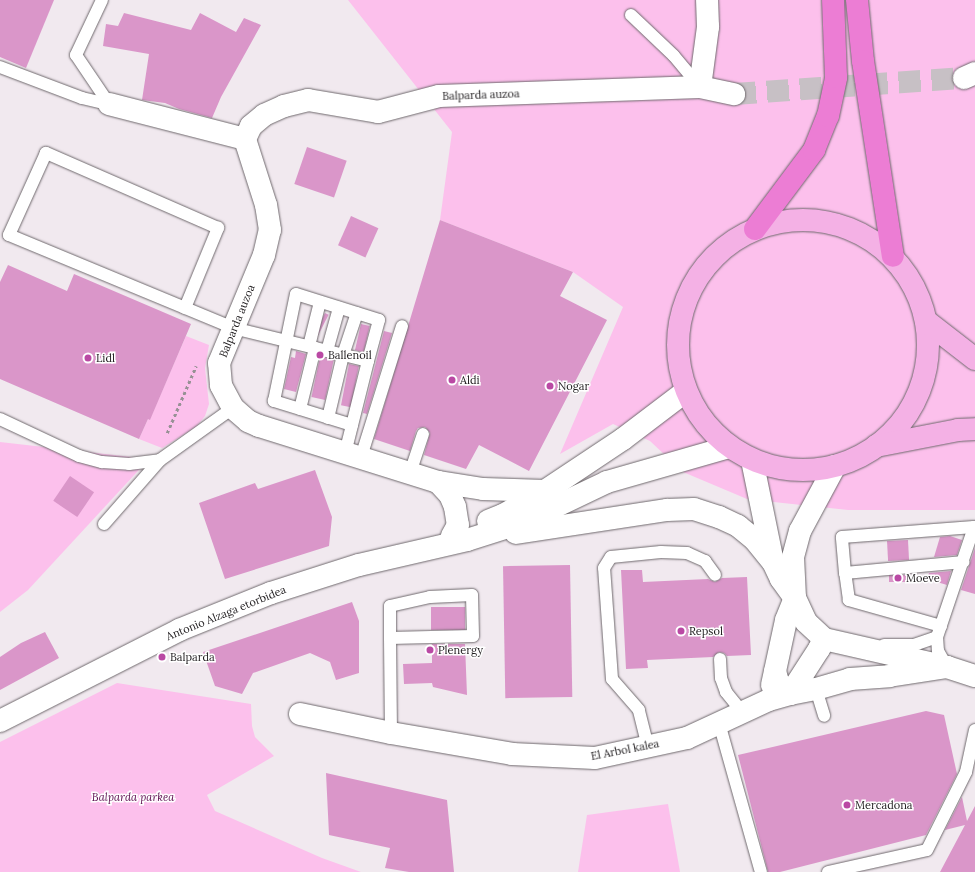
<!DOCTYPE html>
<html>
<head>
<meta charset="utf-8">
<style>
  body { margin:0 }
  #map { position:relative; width:975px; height:872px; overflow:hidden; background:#f1e9ef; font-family:Lora,serif }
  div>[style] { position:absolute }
  .green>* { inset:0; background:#fcc0ec }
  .building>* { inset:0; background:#da96c9; transform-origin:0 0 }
  .street-tunnel>* { height:22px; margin-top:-11px; transform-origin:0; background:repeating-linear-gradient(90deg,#c7c0c5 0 22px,transparent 0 33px) }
  .path>* { height:2.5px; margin-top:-1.25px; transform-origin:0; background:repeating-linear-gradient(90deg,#979195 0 3px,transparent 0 6px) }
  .roads { filter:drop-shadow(0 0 1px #6f696d) drop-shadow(0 0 1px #6f696d) }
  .lane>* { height:12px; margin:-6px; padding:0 6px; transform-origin:6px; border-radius:6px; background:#fff }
  .street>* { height:22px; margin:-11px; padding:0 11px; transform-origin:11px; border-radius:11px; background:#fff }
  .secondary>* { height:22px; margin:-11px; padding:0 11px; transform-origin:11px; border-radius:11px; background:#fff }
  .primary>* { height:22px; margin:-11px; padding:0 11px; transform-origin:11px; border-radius:11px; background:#f4b1e5 }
  .primary>.ring { margin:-11px; padding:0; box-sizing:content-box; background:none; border:22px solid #f4b1e5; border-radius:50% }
  .highway>* { height:22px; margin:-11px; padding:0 11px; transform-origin:11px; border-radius:11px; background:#ec7dd4 }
  .dots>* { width:11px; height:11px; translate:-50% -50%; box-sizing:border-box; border:2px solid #fff; border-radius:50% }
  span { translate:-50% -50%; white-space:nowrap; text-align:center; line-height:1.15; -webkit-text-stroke:3px #fff; paint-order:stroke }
  .street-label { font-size:11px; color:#1e1b1d }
  .poi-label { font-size:11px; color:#1e1b1d }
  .left { translate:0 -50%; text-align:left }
  .park-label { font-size:11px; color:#5d0d50; font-style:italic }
</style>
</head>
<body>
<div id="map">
  <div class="green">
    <i style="clip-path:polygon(348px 0,975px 0,975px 510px,848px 510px,747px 499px,683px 472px,650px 441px,613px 424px,560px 454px,623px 307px,573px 272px,440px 220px,452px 132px)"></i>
    <i style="clip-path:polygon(186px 336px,209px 345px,205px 368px,209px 404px,205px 416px,196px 427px,162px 448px,139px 439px,148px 419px,150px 419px)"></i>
    <i style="clip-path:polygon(0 442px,149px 459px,28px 590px,0 612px)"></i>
    <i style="clip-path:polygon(117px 683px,251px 704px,252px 726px,255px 737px,274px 756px,207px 795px,215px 811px,322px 858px,361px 872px,0 872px,0 742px)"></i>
    <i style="clip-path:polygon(668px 804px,680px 872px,578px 872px,587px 815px)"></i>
  </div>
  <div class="building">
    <i style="clip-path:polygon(0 0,54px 0,26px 68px,0 57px)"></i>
    <i style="clip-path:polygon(124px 13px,191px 30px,200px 13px,236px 32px,244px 18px,261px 25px,221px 97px,212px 118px,179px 109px,165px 103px,142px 100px,149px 54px,103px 46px,106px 24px,118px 26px)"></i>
    <i style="left:307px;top:147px;width:42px;height:39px;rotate:19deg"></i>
    <i style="left:351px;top:216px;width:30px;height:32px;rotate:24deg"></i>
    <i style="clip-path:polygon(440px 220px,573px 272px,560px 296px,607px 320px,529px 471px,479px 445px,466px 469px,424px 455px,430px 433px,425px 427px,418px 428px,416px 431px,410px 451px,374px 439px)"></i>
    <i style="clip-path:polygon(8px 265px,67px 291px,74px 274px,191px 324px,150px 420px,148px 419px,139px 439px,0 379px,0 282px)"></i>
    <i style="left:325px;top:313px;width:4px;height:29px;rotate:27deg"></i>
    <i style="left:361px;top:324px;width:9px;height:27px;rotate:13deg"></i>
    <i style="clip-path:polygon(384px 331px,392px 333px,367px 414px,363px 413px)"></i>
    <i style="clip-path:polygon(296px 351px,306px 354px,296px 392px,284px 389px,291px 357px,295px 358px)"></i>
    <i style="left:320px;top:357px;width:14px;height:41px;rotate:12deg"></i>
    <i style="left:349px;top:364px;width:10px;height:42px;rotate:11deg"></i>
    <i style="clip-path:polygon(315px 470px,332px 517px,329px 546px,225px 579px,199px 503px,255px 483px,258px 489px)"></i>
    <i style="left:70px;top:476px;width:29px;height:30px;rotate:34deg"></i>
    <i style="clip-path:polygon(950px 536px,962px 540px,957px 555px,934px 557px,940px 537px)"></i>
    <i style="left:908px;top:540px;width:20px;height:21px;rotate:87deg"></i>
    <i style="clip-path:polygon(975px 548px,975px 594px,961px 590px)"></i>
    <i style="left:570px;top:565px;width:132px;height:67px;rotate:89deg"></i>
    <i style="clip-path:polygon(621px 570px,642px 570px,643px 582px,708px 579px,715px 582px,722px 578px,747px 577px,751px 655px,727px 656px,724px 653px,719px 652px,713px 657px,647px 660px,648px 668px,626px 669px)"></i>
    <i style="clip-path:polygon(951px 571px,947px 585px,927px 579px,929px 573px)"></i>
    <i style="left:909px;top:575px;width:7px;height:20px;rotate:90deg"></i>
    <i style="clip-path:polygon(352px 602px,359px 621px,359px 673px,336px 680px,330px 662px,310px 653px,253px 673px,242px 694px,215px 686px,203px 652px)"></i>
    <i style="left:431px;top:607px;width:34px;height:23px"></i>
    <i style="clip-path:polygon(45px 632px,59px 658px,0 690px,0 657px,21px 643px)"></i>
    <i style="clip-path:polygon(432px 644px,465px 644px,467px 695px,433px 687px,432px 683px,404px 684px,403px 664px,432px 663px)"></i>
    <i style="clip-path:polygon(926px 711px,944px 715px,957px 774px,926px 835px,780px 872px,768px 872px,738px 755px)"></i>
    <i style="clip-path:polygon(326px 773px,447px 800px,454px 872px,409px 872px,385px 868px,390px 848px,329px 835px)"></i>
    <i style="clip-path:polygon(962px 797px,967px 821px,975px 806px,975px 872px,940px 872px,965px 825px,945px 830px)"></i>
  </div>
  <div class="street-tunnel">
    <i style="left:734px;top:94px;width:231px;rotate:-4deg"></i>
  </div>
  <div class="path">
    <i style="left:167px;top:433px;width:73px;rotate:-66.6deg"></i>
  </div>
  <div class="roads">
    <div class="lane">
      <i style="left:102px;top:0;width:61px;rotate:115.3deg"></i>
      <i style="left:76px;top:55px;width:59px;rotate:56deg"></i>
      <i style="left:631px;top:15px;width:59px;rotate:43.6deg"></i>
      <i style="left:674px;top:56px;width:40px;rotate:50deg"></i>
      <i style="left:0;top:67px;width:88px;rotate:20.7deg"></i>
      <i style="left:82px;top:98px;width:28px;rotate:13deg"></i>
      <i style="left:185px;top:308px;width:87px;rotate:-67.6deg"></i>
      <i style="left:218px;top:228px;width:188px;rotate:-156.4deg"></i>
      <i style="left:46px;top:153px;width:90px;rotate:114.3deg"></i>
      <i style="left:9px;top:235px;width:243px;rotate:22.5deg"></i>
      <i style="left:233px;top:328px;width:139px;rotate:13.7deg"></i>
      <i style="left:368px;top:361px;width:95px;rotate:104deg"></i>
      <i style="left:309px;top:346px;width:45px;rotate:-76deg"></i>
      <i style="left:327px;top:351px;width:45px;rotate:-74.4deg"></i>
      <i style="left:300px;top:409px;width:63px;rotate:-76.2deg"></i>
      <i style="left:328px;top:418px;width:65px;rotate:-76.6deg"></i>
      <i style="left:343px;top:355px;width:44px;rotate:-71.6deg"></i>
      <i style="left:0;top:419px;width:87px;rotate:25.1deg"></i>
      <i style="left:79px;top:456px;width:24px;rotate:15deg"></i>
      <i style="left:102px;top:462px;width:27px;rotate:4deg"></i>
      <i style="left:129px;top:464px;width:31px;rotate:-7deg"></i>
      <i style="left:352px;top:425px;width:82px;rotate:-162.9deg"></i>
      <i style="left:274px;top:401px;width:109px;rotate:-78.4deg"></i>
      <i style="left:296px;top:294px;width:87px;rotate:17.4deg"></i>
      <i style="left:379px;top:320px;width:42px;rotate:105deg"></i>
      <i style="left:361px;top:457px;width:137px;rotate:-72.6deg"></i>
      <i style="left:410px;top:473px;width:41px;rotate:-71.6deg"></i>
      <i style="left:104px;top:524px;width:85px;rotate:-48.8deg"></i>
      <i style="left:160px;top:460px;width:90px;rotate:-35.5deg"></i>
      <i style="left:845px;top:573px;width:36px;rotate:-95deg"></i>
      <i style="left:842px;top:537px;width:132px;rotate:-4.3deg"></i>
      <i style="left:941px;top:626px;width:96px;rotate:-164.2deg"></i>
      <i style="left:849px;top:600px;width:27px;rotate:-98deg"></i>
      <i style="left:845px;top:573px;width:119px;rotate:-5.3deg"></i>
      <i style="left:937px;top:637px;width:14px;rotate:86deg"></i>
      <i style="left:938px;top:651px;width:18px;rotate:61deg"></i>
      <i style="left:390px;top:638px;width:83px;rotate:-1.4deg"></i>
      <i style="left:473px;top:636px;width:41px;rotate:-91.4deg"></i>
      <i style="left:472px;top:595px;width:42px;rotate:177.3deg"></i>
      <i style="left:430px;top:597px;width:41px;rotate:167.3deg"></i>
      <i style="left:390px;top:606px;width:32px;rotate:90deg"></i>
      <i style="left:390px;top:638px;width:95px;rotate:89.4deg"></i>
      <i style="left:884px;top:645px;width:30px"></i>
      <i style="left:914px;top:645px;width:24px;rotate:-19deg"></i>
      <i style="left:937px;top:637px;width:116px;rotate:-71.4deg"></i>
      <i style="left:974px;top:527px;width:1px;rotate:45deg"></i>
      <i style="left:720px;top:659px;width:19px;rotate:87deg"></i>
      <i style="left:721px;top:678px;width:15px;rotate:70deg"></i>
      <i style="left:726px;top:692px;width:26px;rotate:51deg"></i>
      <i style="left:816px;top:689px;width:28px;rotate:73deg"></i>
      <i style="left:719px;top:723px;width:155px;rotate:74.3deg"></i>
      <i style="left:648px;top:747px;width:38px;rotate:-104deg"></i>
      <i style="left:639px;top:710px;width:41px;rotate:-131.1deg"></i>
      <i style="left:612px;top:679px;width:111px;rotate:-94.1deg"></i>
      <i style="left:604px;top:568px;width:13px;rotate:-58deg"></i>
      <i style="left:611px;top:557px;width:50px;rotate:-5.7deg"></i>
      <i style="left:661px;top:552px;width:26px;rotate:2deg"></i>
      <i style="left:687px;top:553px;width:20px;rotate:24deg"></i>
      <i style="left:705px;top:561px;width:17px;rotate:54deg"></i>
      <i style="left:828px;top:872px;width:101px;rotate:-12.5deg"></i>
      <i style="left:927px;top:850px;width:87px;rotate:-63.4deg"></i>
      <i style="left:966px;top:772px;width:43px;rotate:-77.9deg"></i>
    </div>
    <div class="street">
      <i style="left:964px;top:78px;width:12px;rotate:-24deg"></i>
      <i style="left:700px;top:87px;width:61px;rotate:-82.4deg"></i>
      <i style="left:708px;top:27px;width:27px;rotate:-92deg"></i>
      <i style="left:109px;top:104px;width:140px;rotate:14.4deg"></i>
      <i style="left:438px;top:482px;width:18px;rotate:47deg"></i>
      <i style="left:450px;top:495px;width:13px;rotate:67deg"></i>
      <i style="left:455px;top:507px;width:18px;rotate:81deg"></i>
      <i style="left:458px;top:525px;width:13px;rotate:119deg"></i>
      <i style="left:545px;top:491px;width:62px;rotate:-178.2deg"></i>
      <i style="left:483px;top:489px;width:46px;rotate:-171.2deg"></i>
      <i style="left:438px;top:482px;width:188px;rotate:-162.6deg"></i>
      <i style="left:259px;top:426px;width:12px;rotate:-156deg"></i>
      <i style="left:248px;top:421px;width:20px;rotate:-139deg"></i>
      <i style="left:233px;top:408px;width:26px;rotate:-118deg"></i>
      <i style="left:221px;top:385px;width:22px;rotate:-95deg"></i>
      <i style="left:219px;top:363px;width:117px;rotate:-67.4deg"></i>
      <i style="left:264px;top:255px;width:26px;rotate:-77deg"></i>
      <i style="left:270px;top:230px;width:25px;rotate:-99deg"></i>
      <i style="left:266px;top:205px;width:69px;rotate:-107.7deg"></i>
      <i style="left:245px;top:139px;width:14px;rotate:-65deg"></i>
      <i style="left:251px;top:126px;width:17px;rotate:-40deg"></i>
      <i style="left:264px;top:115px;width:22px;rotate:-24deg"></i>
      <i style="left:284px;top:106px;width:25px;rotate:-14deg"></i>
      <i style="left:308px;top:100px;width:71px;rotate:9.7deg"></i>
      <i style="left:378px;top:112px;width:63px;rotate:-14.7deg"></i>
      <i style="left:439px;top:96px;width:261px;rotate:-2deg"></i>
      <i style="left:700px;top:87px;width:35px;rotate:12deg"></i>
      <i style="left:775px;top:671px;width:11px;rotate:75deg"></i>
      <i style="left:778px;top:682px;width:17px;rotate:45deg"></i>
      <i style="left:790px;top:694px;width:26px;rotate:-11deg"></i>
      <i style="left:816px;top:689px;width:35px;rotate:-16deg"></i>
      <i style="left:850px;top:679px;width:39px;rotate:-4deg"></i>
      <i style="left:889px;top:676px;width:59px;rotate:-8.8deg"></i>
      <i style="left:772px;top:685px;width:66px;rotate:-77.8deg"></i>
      <i style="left:786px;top:620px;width:24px;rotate:-68deg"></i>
      <i style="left:300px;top:714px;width:93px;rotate:11.8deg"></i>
      <i style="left:391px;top:733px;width:123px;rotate:9.8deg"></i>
      <i style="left:512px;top:754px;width:83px;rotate:2.8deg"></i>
      <i style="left:595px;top:758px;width:94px;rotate:-12.3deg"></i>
      <i style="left:687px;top:738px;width:90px;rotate:-24.9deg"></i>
      <i style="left:769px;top:700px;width:22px;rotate:-16deg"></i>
      <i style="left:790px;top:694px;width:54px;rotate:-57.2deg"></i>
      <i style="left:819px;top:649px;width:11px;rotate:-63deg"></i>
    </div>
    <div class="secondary">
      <i style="left:752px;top:460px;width:104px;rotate:78.4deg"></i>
      <i style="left:773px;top:562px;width:19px;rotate:65deg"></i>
      <i style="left:781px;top:579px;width:24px;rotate:54deg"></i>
      <i style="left:795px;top:598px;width:26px;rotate:65deg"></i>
      <i style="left:806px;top:622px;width:25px;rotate:43deg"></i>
      <i style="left:824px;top:639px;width:126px;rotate:12.8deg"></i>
      <i style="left:947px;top:667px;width:29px;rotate:18deg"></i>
      <i style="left:488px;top:521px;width:16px;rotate:-22deg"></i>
      <i style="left:503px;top:515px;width:48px;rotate:-29.7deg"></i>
      <i style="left:545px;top:491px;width:94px;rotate:-33.7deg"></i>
      <i style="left:623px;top:439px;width:79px;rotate:-37.3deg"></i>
      <i style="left:516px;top:533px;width:153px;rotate:-8.7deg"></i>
      <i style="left:667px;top:510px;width:27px;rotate:-2deg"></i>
      <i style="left:694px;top:509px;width:26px;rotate:18deg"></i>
      <i style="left:719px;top:517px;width:21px;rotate:25deg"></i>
      <i style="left:738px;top:526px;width:22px;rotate:39deg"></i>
      <i style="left:755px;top:540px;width:27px;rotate:51deg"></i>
      <i style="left:795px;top:598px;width:41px;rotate:-92.8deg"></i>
      <i style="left:793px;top:557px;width:27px;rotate:-75deg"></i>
      <i style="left:800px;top:531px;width:74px;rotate:-61.7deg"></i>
      <i style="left:0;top:721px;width:201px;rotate:-26.9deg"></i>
      <i style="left:179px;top:630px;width:99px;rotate:-21.9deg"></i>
      <i style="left:271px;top:593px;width:92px;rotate:-17.7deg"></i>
      <i style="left:359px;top:565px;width:111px;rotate:-13deg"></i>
      <i style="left:467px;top:540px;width:57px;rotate:-17.5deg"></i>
      <i style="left:521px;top:523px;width:95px;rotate:-25.5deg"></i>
      <i style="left:607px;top:482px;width:127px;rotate:-16deg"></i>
    </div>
    <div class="primary">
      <i class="ring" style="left:678px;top:220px;width:228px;height:228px"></i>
      <i style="left:926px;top:321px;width:62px;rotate:37.8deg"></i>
      <i style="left:876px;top:446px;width:84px;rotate:-11deg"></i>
      <i style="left:958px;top:430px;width:17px;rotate:-3deg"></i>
    </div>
    <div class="highway">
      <i style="left:857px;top:0;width:61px;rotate:84.4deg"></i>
      <i style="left:863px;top:61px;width:197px;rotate:81.3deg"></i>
      <i style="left:755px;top:229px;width:99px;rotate:-53.2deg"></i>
      <i style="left:814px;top:150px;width:37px;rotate:-68deg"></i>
      <i style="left:828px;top:116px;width:40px;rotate:-78deg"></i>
      <i style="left:836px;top:77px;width:77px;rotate:-92.2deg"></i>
    </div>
  </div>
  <div class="dots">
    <i style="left:320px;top:355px;background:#ba49a4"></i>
    <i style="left:88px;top:358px;background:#ba49a4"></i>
    <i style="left:452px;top:380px;background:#ba49a4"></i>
    <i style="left:550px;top:386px;background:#ba49a4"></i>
    <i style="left:898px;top:578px;background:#ba49a4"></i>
    <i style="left:681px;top:631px;background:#ba49a4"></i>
    <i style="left:430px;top:650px;background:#ba49a4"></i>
    <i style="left:162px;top:657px;background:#ba49a4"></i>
    <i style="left:847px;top:805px;background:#ba49a4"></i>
  </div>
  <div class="street-label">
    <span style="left:481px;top:95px;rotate:-2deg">Balparda auzoa</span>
    <span style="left:237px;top:321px;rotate:-68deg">Balparda auzoa</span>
    <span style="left:226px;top:613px;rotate:-22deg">Antonio Alzaga etorbidea</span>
    <span style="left:625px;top:750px;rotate:-11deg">El Arbol kalea</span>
  </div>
  <div class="poi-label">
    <span class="left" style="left:328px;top:355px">Ballenoil</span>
    <span class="left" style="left:96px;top:358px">Lidl</span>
    <span class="left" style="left:460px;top:380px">Aldi</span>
    <span class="left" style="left:558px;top:386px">Nogar</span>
    <span class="left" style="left:906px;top:578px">Moeve</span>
    <span class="left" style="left:689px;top:631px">Repsol</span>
    <span class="left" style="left:438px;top:650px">Plenergy</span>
    <span class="left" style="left:170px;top:657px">Balparda</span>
    <span class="left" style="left:855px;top:805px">Mercadona</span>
  </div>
  <div class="park-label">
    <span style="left:133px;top:797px">Balparda parkea</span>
  </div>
</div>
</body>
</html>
